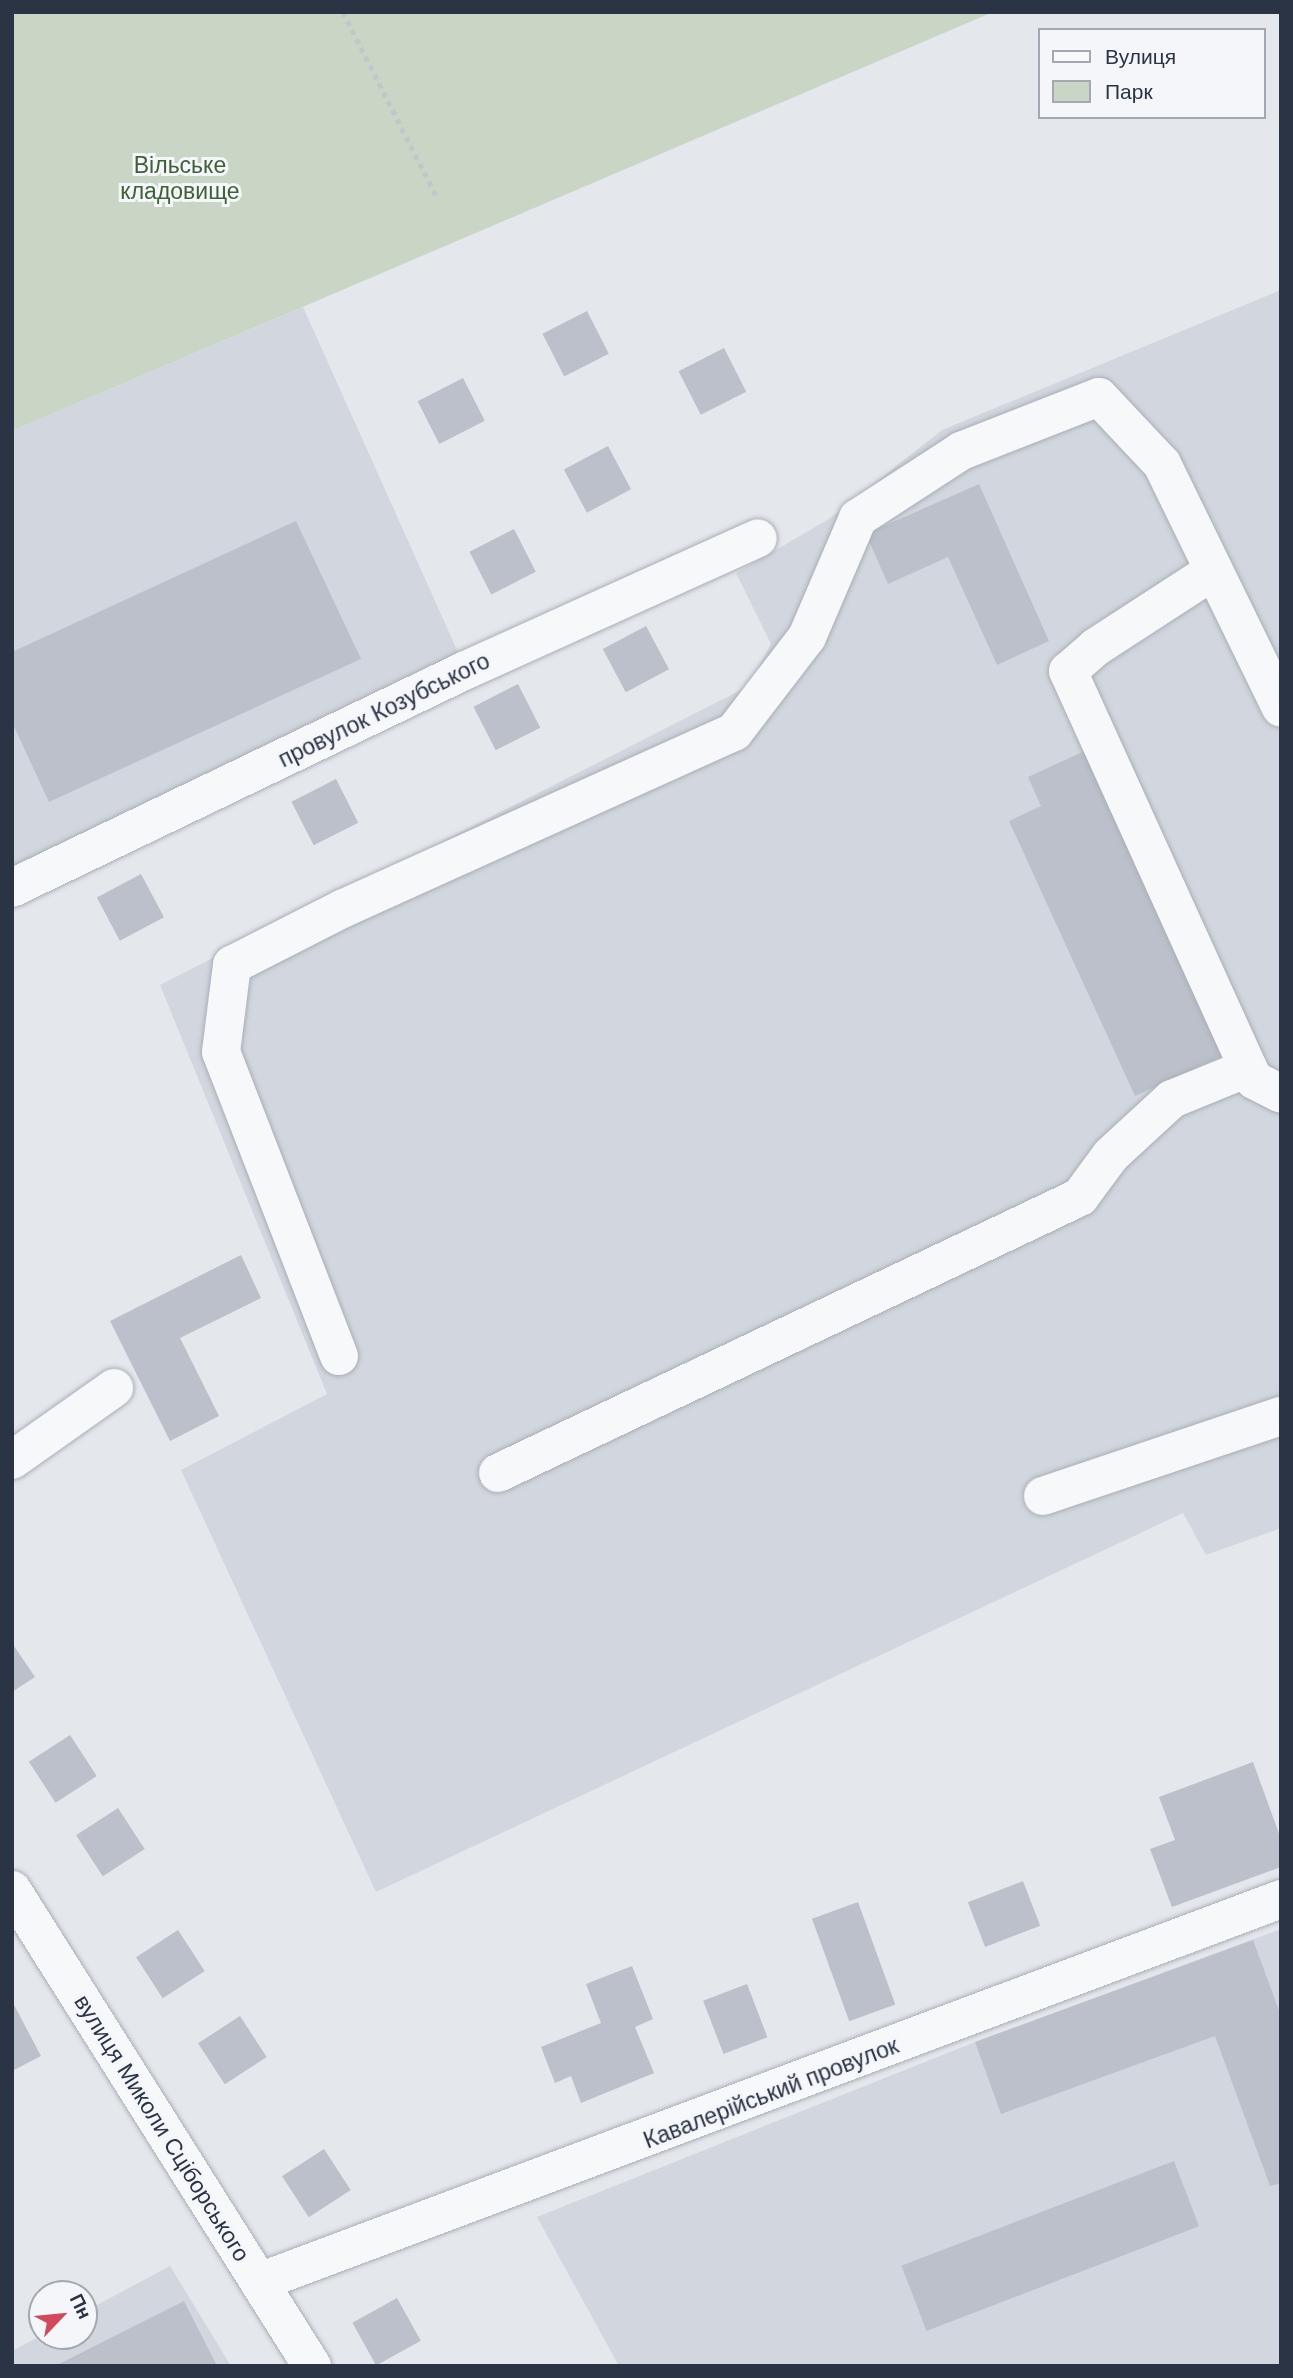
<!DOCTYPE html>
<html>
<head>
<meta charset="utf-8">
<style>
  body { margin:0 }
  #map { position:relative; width:1293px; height:2378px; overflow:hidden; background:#e4e7ec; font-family:Arial,sans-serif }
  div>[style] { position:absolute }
  .built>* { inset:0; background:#d2d6de }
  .green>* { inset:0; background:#c9d6c5 }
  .building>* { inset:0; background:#bbc0ca; transform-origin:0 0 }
  .path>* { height:4.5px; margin-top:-2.25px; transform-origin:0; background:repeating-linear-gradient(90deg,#c2c5cb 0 5px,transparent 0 10px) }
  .roads { filter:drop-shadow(0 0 2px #a9aeb7) drop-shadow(0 0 2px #a9aeb7) }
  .minor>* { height:38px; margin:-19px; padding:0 19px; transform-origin:19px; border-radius:19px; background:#f7f8fa }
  span { translate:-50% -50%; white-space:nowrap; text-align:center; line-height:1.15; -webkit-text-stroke:6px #f4f6f9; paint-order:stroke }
  .park-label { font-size:23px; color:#3f6138 }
  .street-label { font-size:23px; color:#2b3445 }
  .frame { position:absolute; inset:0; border:14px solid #2b3445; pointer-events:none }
  .legend { position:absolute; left:1038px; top:28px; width:228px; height:91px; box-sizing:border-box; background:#f4f6f9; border:2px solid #a4a8b1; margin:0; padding:9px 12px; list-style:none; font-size:21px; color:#2b3445 }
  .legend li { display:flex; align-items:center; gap:14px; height:35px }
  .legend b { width:35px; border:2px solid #a4a8b1 }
  .north { position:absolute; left:28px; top:2280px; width:70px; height:70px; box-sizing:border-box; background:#f4f6f9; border:2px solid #a4a8b1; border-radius:50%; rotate:64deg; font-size:19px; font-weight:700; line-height:28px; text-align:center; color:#2b3445 }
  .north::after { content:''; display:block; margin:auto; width:24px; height:32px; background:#d1495b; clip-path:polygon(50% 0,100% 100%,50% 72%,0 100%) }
</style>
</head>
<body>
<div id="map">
  <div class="built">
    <i style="clip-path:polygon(1281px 290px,1281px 1528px,1206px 1555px,1183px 1513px,376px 1892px,181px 1470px,327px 1394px,160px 985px,749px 686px,771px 644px,736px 573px,829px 519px,942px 430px)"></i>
    <i style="clip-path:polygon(303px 307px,466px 670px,12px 888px,12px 431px)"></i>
    <i style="clip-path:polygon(1281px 1929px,1281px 2366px,619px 2366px,537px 2217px,975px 2042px)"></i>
    <i style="clip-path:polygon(170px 2266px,231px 2366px,12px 2366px,12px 2351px,42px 2335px,84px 2336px,84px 2312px)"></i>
  </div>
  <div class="green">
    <i style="clip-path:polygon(12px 12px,993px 12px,12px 431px)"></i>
  </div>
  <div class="building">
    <i style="left:587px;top:311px;width:48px;height:50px;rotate:63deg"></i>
    <i style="left:724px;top:348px;width:49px;height:51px;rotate:63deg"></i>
    <i style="left:463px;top:378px;width:48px;height:51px;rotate:63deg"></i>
    <i style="left:608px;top:446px;width:49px;height:50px;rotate:62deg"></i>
    <i style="clip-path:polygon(979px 484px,1049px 641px,997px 665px,948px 557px,888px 584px,866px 534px)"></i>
    <i style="clip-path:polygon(296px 521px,361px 659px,49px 802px,12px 722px,12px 652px)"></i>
    <i style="left:514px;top:529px;width:48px;height:50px;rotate:63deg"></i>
    <i style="left:646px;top:626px;width:49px;height:49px;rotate:62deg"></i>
    <i style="left:518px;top:684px;width:49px;height:50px;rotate:63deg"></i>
    <i style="clip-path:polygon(1089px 749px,1229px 1053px,1135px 1096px,1009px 821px,1041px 806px,1028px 777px)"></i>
    <i style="left:336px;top:779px;width:49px;height:50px;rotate:63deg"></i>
    <i style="left:141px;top:874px;width:49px;height:50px;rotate:62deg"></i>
    <i style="clip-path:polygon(241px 1255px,261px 1298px,180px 1338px,219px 1416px,170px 1441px,110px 1321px)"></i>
    <i style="clip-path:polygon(12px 1643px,35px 1677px,12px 1692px)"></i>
    <i style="left:70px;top:1735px;width:49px;height:49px;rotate:57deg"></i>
    <i style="clip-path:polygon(1253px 1762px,1281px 1839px,1281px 1867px,1172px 1907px,1150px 1849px,1175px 1840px,1159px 1797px)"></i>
    <i style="left:118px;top:1808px;width:49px;height:50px;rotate:57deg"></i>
    <i style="left:1023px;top:1881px;width:48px;height:59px;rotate:69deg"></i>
    <i style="left:858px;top:1902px;width:109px;height:49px;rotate:70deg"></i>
    <i style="left:178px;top:1930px;width:49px;height:50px;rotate:57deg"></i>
    <i style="clip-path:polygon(1253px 1940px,1281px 2016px,1281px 2183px,1270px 2186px,1215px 2036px,1001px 2114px,975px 2042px)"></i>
    <i style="clip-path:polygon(632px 1966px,653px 2019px,635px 2027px,654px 2073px,581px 2103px,571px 2076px,555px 2083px,541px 2047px,601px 2023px,586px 1984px)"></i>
    <i style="left:747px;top:1984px;width:57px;height:47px;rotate:69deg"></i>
    <i style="clip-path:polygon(12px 2001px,41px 2056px,12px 2071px)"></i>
    <i style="left:240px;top:2016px;width:49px;height:50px;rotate:57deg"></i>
    <i style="left:324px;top:2149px;width:49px;height:50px;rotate:57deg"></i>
    <i style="left:1174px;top:2161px;width:70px;height:292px;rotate:69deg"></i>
    <i style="left:397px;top:2298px;width:49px;height:51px;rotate:61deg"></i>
    <i style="clip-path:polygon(184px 2301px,217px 2366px,55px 2366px)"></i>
  </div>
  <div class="path">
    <i style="left:343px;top:12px;width:210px;rotate:63.1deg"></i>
  </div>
  <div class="roads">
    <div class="minor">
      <i style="left:1213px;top:571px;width:140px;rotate:147deg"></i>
      <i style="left:1096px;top:647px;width:37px;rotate:139deg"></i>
      <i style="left:1068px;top:671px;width:436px;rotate:65.6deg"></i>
      <i style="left:12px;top:888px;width:504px;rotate:-25.65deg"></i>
      <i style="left:466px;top:670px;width:320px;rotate:-24.3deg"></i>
      <i style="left:339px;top:1356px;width:326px;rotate:-111.2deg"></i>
      <i style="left:221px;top:1052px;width:88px;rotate:-82.8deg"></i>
      <i style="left:232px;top:965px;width:126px;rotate:-27deg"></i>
      <i style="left:344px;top:908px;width:428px;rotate:-24.3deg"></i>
      <i style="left:734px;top:732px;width:120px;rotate:-52.5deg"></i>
      <i style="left:807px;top:637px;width:129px;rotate:-66.8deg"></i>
      <i style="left:858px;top:518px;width:123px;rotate:-33deg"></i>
      <i style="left:961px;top:451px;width:148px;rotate:-21.4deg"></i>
      <i style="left:1099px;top:397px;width:92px;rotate:46.8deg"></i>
      <i style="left:1162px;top:464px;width:271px;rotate:64deg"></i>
      <i style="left:12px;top:1460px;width:125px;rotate:-35.2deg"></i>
      <i style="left:498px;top:1473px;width:644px;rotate:-25.37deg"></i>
      <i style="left:1080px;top:1197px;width:52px;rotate:-53.6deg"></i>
      <i style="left:1111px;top:1155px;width:83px;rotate:-42.6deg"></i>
      <i style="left:1172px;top:1099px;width:82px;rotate:-22.2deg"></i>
      <i style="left:1248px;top:1068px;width:13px;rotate:63deg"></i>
      <i style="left:1254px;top:1080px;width:30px;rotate:27deg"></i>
      <i style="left:1043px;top:1496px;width:251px;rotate:-18.6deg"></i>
      <i style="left:12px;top:1890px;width:563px;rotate:57.78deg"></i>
      <i style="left:259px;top:2282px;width:1091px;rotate:-20.54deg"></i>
    </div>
  </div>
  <div class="park-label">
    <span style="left:180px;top:178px">Вільське<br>кладовище</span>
  </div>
  <div class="street-label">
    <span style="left:384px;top:710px;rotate:-26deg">провулок Козубського</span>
    <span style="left:771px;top:2093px;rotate:-21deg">Кавалерійський провулок</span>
    <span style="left:162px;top:2128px;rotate:58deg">вулиця Миколи Сціборського</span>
  </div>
  <div class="frame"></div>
  <ul class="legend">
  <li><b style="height:9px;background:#f7f8fa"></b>Вулиця</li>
  <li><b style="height:19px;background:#c9d6c5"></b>Парк</li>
  </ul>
  <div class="north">Пн</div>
</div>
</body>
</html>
